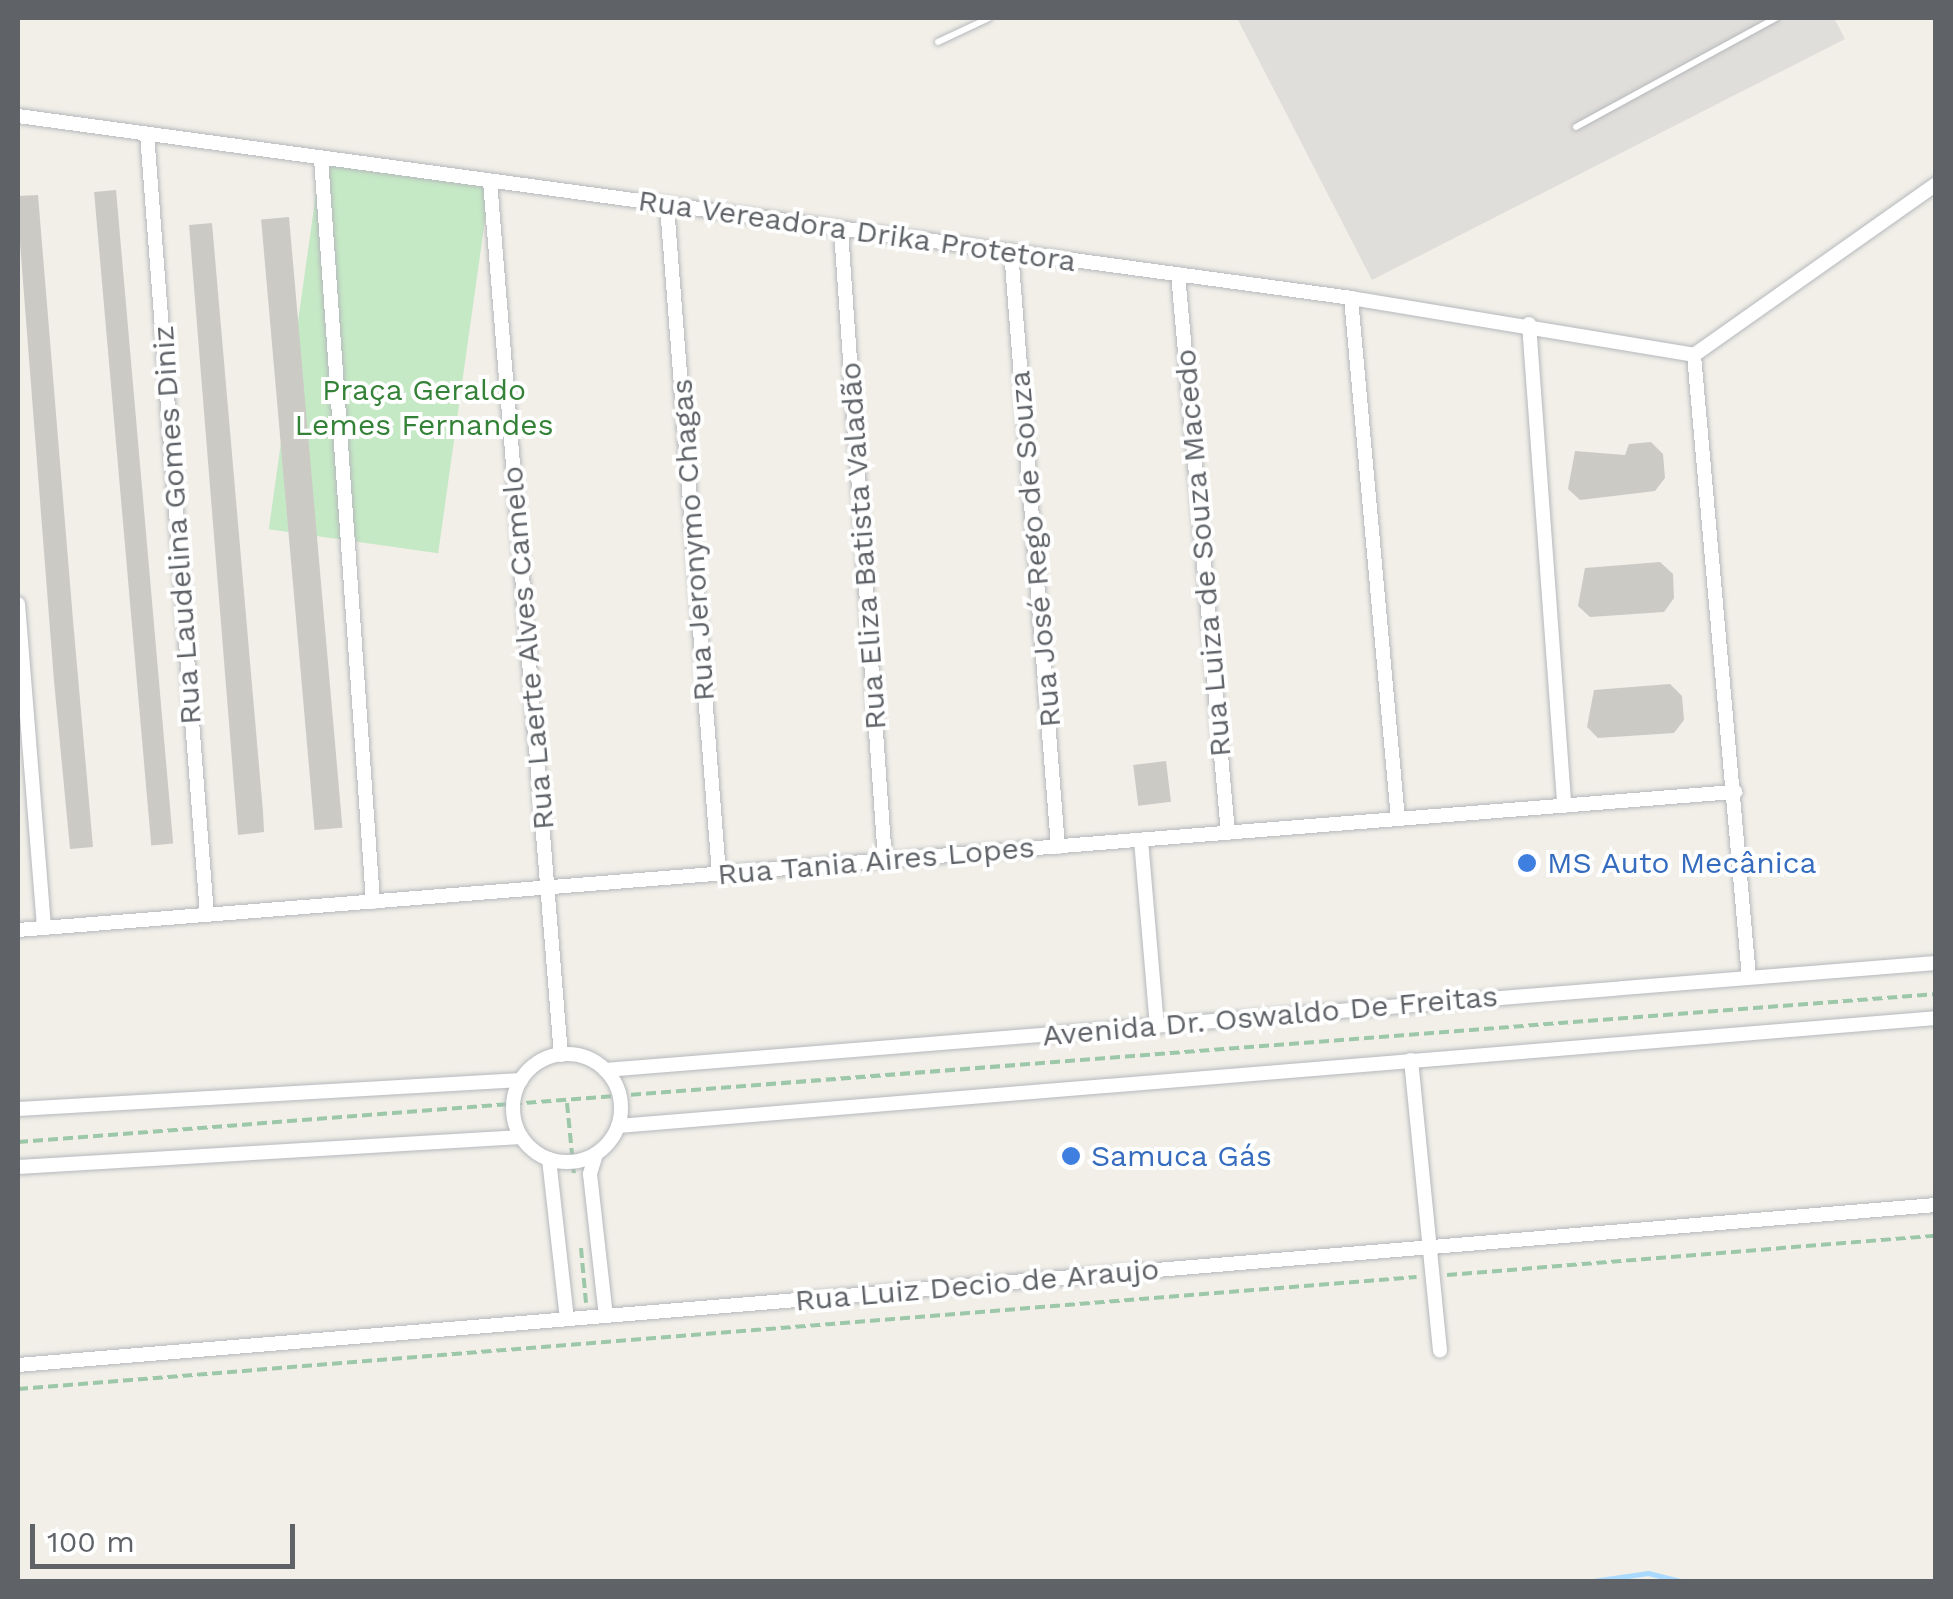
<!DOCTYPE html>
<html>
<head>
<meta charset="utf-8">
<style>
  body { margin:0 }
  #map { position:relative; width:1953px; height:1599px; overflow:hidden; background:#f1efe8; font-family:"Work Sans",sans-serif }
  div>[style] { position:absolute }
  .industrial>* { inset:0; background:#e0deda }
  .green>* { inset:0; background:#c5e8c5; transform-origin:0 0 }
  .stream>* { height:5px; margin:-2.5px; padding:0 2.5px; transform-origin:2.5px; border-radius:2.5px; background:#aadaff }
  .building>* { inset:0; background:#cccac5; transform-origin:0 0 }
  .path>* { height:4px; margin-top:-2px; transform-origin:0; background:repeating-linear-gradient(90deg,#9cc7a9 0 10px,transparent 0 15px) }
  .roads { filter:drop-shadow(0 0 2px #b5b8bc) drop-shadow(0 0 2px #b5b8bc) }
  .lane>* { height:6px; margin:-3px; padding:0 3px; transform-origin:3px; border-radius:3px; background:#fff }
  .street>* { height:14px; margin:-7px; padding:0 7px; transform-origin:7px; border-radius:7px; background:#fff }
  .street>.ring { margin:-7px; padding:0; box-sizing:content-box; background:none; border:14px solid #fff; border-radius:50% }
  .dots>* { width:28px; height:28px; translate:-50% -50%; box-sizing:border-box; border:5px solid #fff; border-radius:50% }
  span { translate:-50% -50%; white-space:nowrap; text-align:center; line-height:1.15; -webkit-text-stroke:8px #fff; paint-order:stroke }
  .street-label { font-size:30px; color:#5f6368 }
  .park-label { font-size:30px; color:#348238 }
  .shop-label { font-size:30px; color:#366cbe }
  .left { translate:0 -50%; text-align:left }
  .frame { position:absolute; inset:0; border:20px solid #5f6368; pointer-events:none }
  .scale { position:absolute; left:30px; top:1524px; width:265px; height:45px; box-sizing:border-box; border:5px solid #5f6368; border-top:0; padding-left:12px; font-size:30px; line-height:35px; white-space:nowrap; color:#5f6368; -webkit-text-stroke:8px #fff; paint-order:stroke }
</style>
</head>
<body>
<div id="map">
  <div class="industrial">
    <i style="clip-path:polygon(1237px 18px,1834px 18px,1845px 39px,1372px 280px)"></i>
  </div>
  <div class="green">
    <i style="left:321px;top:158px;width:171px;height:375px;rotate:8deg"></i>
  </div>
  <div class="stream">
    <i style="left:1486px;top:1582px;width:36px"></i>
    <i style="left:1586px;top:1582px;width:63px;rotate:-8.3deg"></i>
    <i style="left:1648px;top:1573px;width:37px;rotate:14deg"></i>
  </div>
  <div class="building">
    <i style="left:116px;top:190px;width:656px;height:22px;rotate:85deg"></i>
    <i style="clip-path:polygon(38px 195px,73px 620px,93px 847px,70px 849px,54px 681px,18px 217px,18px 196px)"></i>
    <i style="left:289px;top:217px;width:613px;height:28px;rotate:85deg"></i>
    <i style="clip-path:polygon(212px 223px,263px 812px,264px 832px,238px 835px,189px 225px)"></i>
    <i style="clip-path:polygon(1651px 442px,1663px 454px,1665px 478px,1655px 491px,1580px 500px,1568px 489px,1575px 451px,1625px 455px,1629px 444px)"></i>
    <i style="clip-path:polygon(1660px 562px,1673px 574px,1674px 598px,1664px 612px,1590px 617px,1578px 606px,1585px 568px)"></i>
    <i style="clip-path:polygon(1670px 684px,1682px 696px,1684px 720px,1674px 733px,1598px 738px,1587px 727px,1594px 690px)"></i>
    <i style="left:1166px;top:761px;width:41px;height:33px;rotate:83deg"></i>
  </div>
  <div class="path">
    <i style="left:567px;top:1103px;width:71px;rotate:84.4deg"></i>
    <i style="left:18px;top:1142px;width:1924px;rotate:-4.41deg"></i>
    <i style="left:581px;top:1248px;width:55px;rotate:84.8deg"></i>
    <i style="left:1447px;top:1275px;width:491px;rotate:-4.6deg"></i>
    <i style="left:18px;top:1389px;width:1403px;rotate:-4.58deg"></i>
  </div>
  <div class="roads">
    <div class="lane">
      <i style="left:938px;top:42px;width:56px;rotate:-25.2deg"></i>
      <i style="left:1576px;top:127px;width:228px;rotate:-28.6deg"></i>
    </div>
    <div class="street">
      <i style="left:18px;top:116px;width:1345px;rotate:7.77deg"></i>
      <i style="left:1351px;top:298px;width:348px;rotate:9.4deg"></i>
      <i style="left:147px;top:134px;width:783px;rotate:85.61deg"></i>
      <i style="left:321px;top:158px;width:746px;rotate:86deg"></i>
      <i style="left:490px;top:181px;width:877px;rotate:85.36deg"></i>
      <i style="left:667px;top:206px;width:670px;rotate:85.55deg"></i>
      <i style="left:841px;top:231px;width:631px;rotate:86deg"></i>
      <i style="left:1011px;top:251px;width:598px;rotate:85.49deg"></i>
      <i style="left:1178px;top:274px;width:561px;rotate:84.89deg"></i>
      <i style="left:1351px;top:298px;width:523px;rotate:84.85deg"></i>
      <i style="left:1529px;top:324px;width:483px;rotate:85.8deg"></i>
      <i style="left:1694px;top:355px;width:625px;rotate:84.95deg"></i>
      <i style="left:1694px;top:355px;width:296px;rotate:-35.2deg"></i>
      <i style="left:18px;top:604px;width:325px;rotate:85.4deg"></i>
      <i style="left:1141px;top:840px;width:186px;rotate:85.1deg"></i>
      <i style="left:18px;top:930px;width:1723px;rotate:-4.6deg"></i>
      <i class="ring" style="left:513px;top:1054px;width:94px;height:94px"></i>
      <i style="left:1411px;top:1060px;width:292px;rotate:84.3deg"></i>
      <i style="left:605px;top:1070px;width:1335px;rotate:-4.6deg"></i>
      <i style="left:18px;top:1109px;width:504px;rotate:-3.3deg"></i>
      <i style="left:618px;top:1126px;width:1322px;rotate:-4.68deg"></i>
      <i style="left:596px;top:1154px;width:21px;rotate:107deg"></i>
      <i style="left:590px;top:1174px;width:143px;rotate:83.6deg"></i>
      <i style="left:549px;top:1159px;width:161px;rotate:83.6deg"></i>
      <i style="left:18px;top:1167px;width:504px;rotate:-3.41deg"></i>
      <i style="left:18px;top:1365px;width:1925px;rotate:-4.77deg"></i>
    </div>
  </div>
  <div class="dots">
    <i style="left:1527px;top:863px;background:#3f7fe0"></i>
    <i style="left:1071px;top:1156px;background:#3f7fe0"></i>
  </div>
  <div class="street-label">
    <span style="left:857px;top:231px;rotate:8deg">Rua Vereadora Drika Protetora</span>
    <span style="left:177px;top:525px;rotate:-94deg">Rua Laudelina Gomes Diniz</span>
    <span style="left:693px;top:540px;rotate:-94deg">Rua Jeronymo Chagas</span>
    <span style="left:863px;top:546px;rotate:-94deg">Rua Eliza Batista Valadão</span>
    <span style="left:1035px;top:549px;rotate:-95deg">Rua José Rego de Souza</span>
    <span style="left:1203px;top:553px;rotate:-95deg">Rua Luiza de Souza Macedo</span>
    <span style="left:528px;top:648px;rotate:-95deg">Rua Laerte Alves Camelo</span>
    <span style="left:876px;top:861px;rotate:-5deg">Rua Tania Aires Lopes</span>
    <span style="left:1270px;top:1016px;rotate:-5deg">Avenida Dr. Oswaldo De Freitas</span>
    <span style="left:977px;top:1285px;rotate:-5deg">Rua Luiz Decio de Araujo</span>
  </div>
  <div class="park-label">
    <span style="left:424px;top:407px">Praça Geraldo<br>Lemes Fernandes</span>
  </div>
  <div class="shop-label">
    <span class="left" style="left:1547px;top:863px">MS Auto Mecânica</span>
    <span class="left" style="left:1091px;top:1156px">Samuca Gás</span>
  </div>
  <div class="frame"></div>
  <div class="scale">100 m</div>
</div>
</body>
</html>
